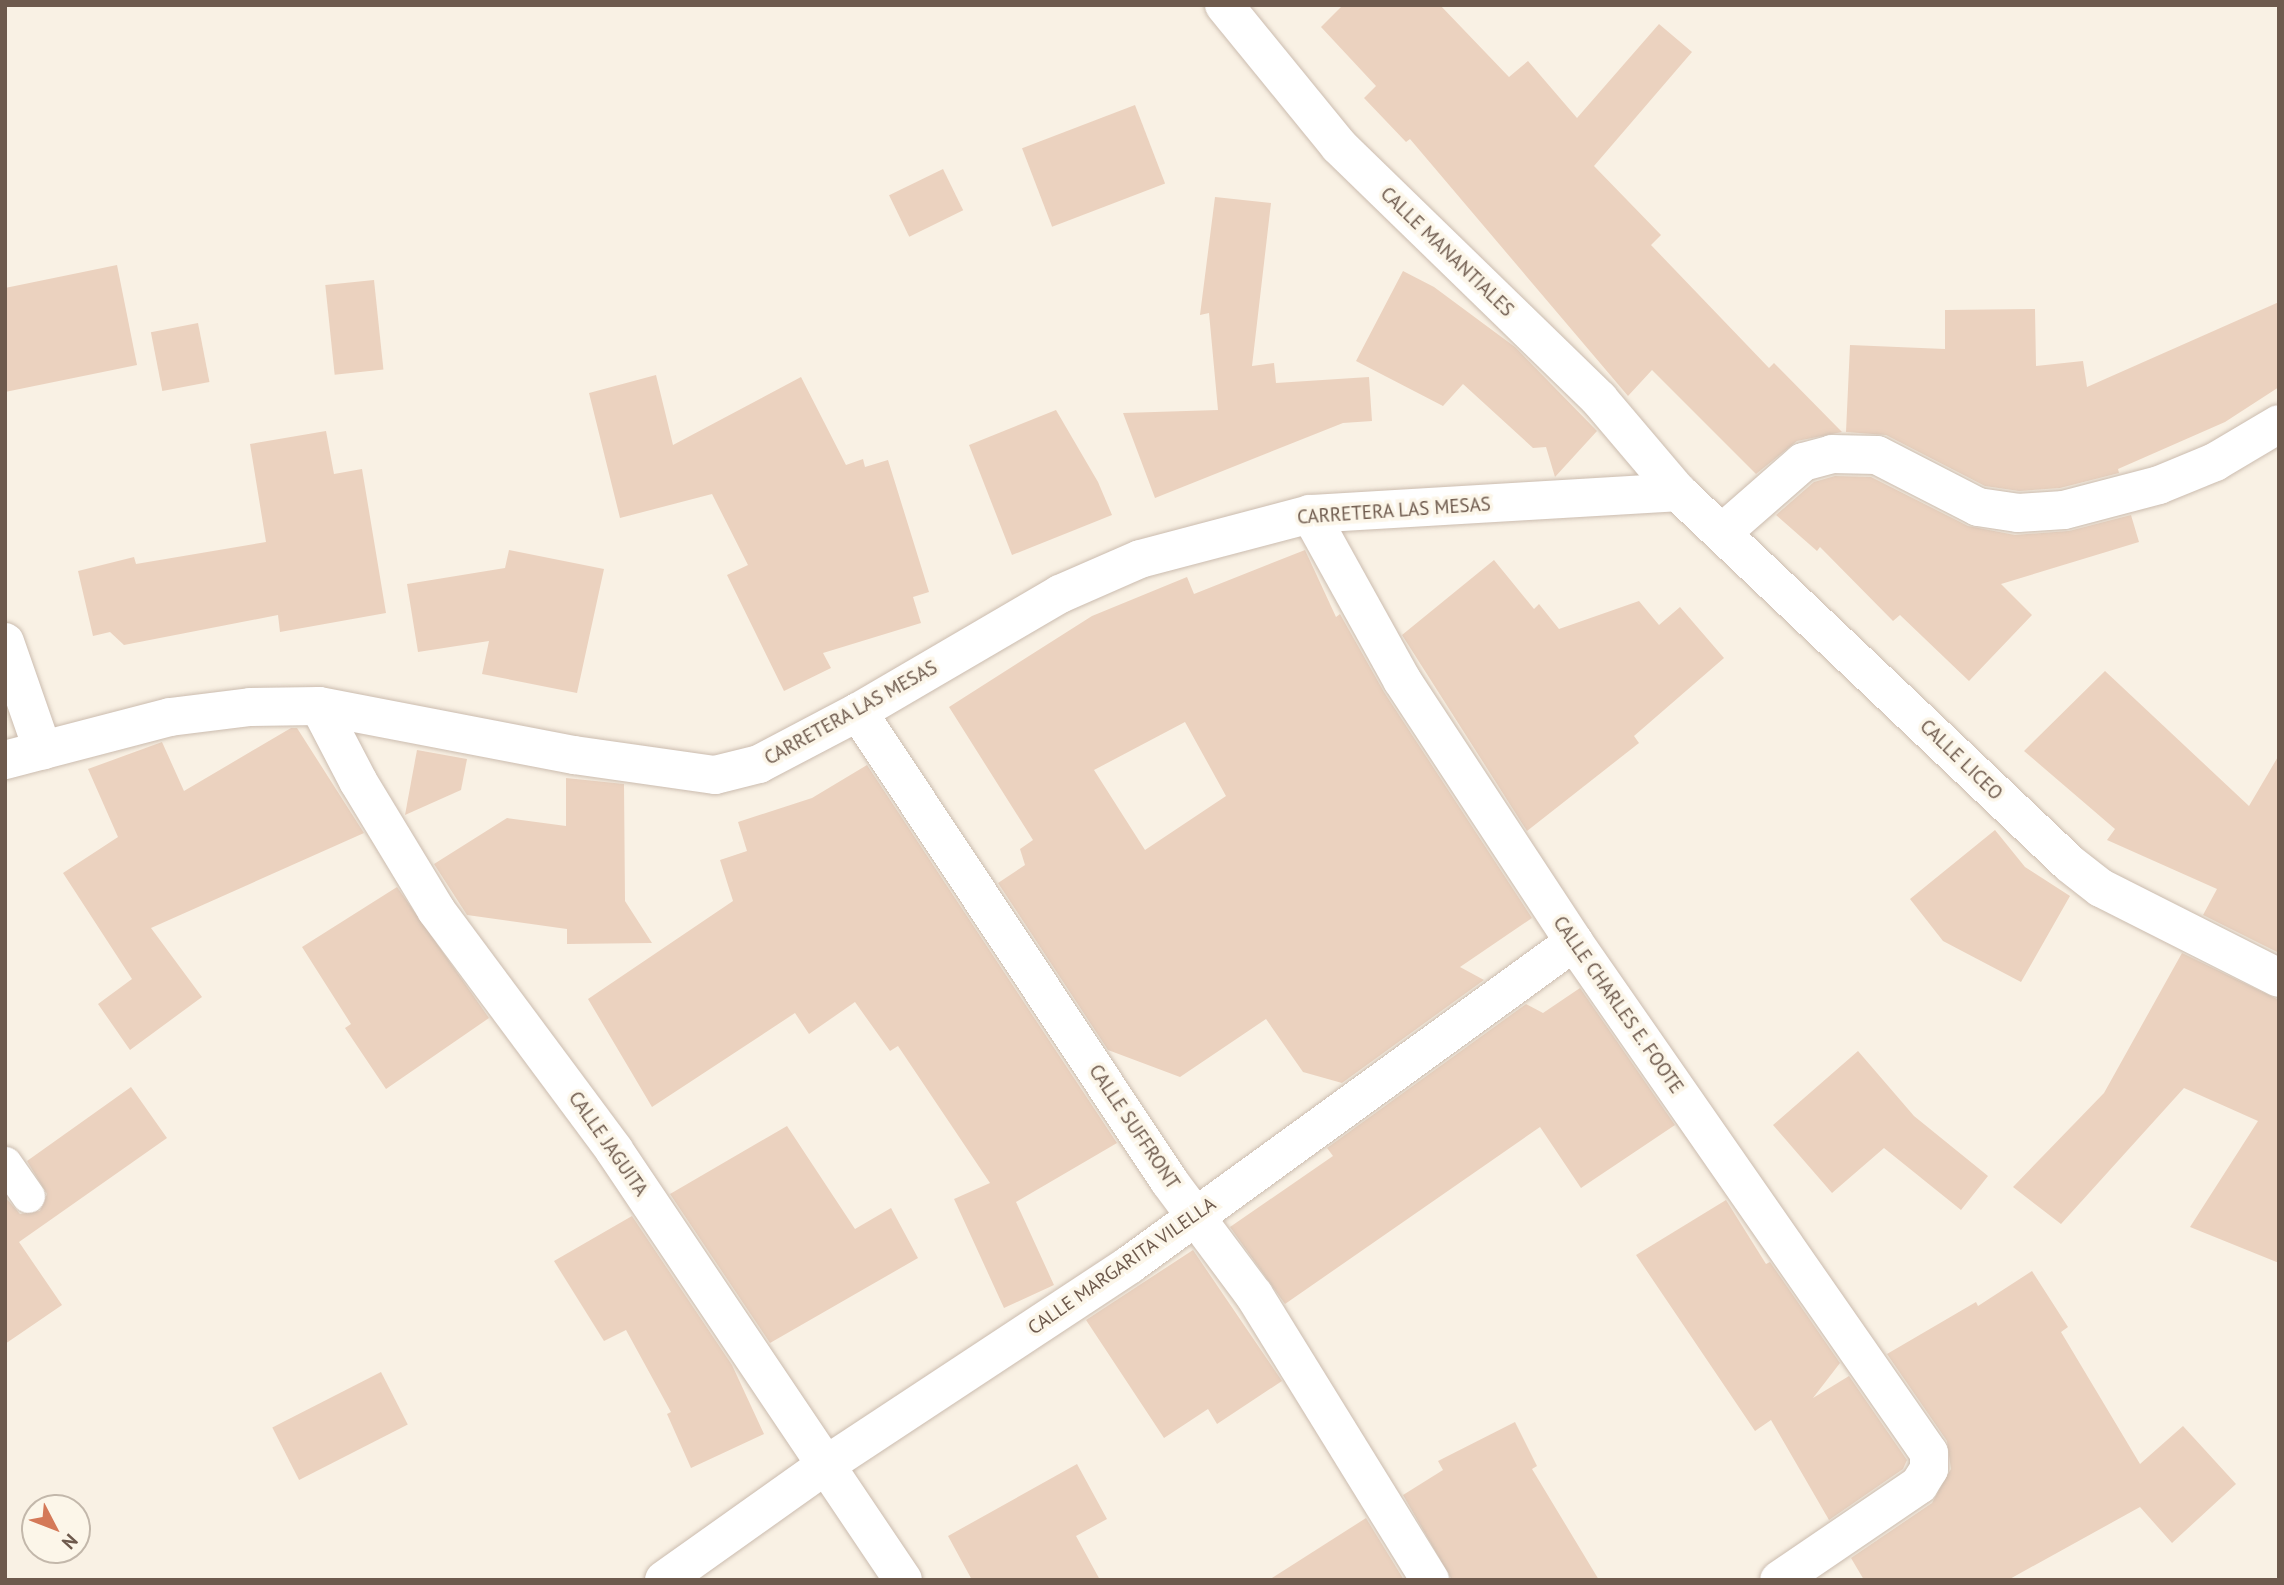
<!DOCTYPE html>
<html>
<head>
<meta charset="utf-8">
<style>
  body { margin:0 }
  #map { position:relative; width:2284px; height:1585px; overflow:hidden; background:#f9f1e4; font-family:"PT Sans",sans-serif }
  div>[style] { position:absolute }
  .building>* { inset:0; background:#ebd2bf; transform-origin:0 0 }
  .roads { filter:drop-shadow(0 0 2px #cbbcaf) drop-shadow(0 0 2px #cbbcaf) }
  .lane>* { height:33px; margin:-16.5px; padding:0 16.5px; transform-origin:16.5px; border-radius:16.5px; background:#fff }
  .street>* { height:38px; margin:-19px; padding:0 19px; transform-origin:19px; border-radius:19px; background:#fff }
  .secondary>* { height:38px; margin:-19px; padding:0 19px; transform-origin:19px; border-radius:19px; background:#fff }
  span { translate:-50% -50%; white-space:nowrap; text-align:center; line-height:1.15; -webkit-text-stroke:7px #fcf6e9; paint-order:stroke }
  .street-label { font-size:19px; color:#6e5a4d }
  .frame { position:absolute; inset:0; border:7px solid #6e5a4d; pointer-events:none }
  .north { position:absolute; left:21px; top:1494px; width:70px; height:70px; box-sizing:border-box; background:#fcf6e9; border:2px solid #c3b8ab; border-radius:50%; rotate:132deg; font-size:19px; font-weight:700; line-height:28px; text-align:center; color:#6e5a4d }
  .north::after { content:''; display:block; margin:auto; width:24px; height:32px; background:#d47958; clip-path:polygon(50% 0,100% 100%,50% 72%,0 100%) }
</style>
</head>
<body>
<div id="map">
  <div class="building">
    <i style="clip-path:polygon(1343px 5px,1440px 5px,1509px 77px,1528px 61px,1577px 118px,1659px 24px,1692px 52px,1594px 166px,1661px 235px,1651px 245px,1769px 368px,1774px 363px,1842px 432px,1797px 441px,1756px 474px,1652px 370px,1628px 396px,1410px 139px,1406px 142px,1364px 98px,1376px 86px,1321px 27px)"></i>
    <i style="left:1135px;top:105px;width:84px;height:121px;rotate:69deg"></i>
    <i style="left:943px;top:169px;width:46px;height:60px;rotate:64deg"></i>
    <i style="clip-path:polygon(1215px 197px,1271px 203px,1252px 366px,1274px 363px,1276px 383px,1369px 377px,1372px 421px,1343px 423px,1155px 498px,1123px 413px,1218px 410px,1209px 313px,1200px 315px)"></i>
    <i style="clip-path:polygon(117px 265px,137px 365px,5px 392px,5px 288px)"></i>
    <i style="clip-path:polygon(1403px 271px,1434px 287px,1515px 347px,1597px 431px,1555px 477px,1546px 447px,1533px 448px,1463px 384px,1443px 406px,1356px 361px)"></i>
    <i style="left:374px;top:280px;width:90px;height:49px;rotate:84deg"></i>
    <i style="clip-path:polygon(2279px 302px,2279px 387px,2225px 422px,2118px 469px,2119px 473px,2060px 488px,2019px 491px,1985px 486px,1886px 435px,1846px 432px,1850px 345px,1945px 349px,1945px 310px,2035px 309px,2036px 366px,2083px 361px,2087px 387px)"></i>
    <i style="left:198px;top:323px;width:60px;height:48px;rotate:79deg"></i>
    <i style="clip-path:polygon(656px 375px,673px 445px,801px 377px,846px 465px,863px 459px,865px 467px,888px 460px,929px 592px,913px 597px,921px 623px,823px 653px,831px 668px,784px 691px,727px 575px,748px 565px,712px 494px,620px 518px,589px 393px)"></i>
    <i style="clip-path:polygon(1056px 410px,1098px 482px,1112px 515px,1012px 555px,969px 445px)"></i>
    <i style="clip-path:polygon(326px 431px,334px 474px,362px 469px,386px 613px,280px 632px,278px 615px,124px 645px,110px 632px,93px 636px,78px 571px,134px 557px,136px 564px,266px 542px,250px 444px)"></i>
    <i style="clip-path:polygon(1835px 476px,1871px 477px,1968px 526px,2015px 535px,2069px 531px,2131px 515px,2139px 542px,2001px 584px,2032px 615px,1969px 681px,1900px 615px,1893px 621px,1820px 547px,1817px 551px,1776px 515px,1814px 482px)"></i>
    <i style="clip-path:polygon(509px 550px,604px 569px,577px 693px,482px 674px,489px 641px,418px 652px,407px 584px,505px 568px)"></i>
    <i style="clip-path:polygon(evenodd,1305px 550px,1336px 617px,1340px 614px,1384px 692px,1532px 918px,1460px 967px,1484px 980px,1342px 1083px,1303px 1072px,1266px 1019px,1180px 1077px,1108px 1050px,998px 883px,1025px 865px,1020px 849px,1033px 840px,949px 707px,1092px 616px,1187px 577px,1194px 594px,1305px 550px,1185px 722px,1226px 796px,1145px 850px,1094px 770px,1185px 722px)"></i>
    <i style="clip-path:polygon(1494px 560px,1534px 609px,1539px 604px,1559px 629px,1639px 601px,1659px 625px,1680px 607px,1724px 658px,1634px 736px,1639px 743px,1527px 831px,1402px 635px)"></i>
    <i style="clip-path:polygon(2105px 671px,2249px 806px,2279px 755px,2279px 953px,2203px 915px,2217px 889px,2107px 840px,2115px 829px,2024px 751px)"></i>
    <i style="clip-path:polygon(291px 728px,297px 728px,364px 833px,151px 928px,202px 997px,130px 1050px,98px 1004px,132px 979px,63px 873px,118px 837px,88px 769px,162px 742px,184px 791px)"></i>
    <i style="clip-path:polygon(417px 750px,467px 759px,461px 790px,405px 815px)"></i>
    <i style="clip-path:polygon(867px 765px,1117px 1143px,1016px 1202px,1054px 1285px,1004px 1308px,954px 1199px,990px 1183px,898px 1046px,890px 1051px,855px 1002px,809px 1034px,795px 1013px,652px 1107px,588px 999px,733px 901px,720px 860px,747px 851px,738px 822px,812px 798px)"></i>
    <i style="clip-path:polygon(566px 778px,624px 784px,625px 901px,652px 943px,567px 944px,567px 929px,467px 915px,434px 864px,507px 818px,566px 826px)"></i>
    <i style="clip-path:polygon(1995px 830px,2025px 867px,2070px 896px,2021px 982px,1943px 941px,1910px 899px)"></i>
    <i style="clip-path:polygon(397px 887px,489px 1018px,386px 1089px,345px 1028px,351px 1024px,302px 947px)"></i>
    <i style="clip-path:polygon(2182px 953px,2279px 1000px,2279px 1263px,2190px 1227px,2258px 1121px,2184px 1088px,2061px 1224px,2013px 1187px,2104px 1093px)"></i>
    <i style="clip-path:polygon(1580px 988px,1675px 1125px,1581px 1188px,1540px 1127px,1285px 1304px,1230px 1227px,1333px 1156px,1327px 1148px,1526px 1004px,1543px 1013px)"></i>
    <i style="clip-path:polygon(1858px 1051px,1914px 1116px,1988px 1176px,1961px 1210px,1884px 1148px,1832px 1193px,1773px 1125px)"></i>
    <i style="clip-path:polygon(131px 1087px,167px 1138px,19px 1242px,62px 1305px,5px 1344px,5px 1197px,20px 1214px,40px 1211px,47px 1194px,27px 1161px)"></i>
    <i style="clip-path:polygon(787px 1126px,855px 1229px,891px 1208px,918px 1258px,770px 1343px,670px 1194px)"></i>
    <i style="clip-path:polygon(1726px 1200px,1766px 1264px,1770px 1262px,1840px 1363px,1813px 1398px,1849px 1376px,1907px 1460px,1903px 1469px,1829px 1520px,1771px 1420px,1755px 1431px,1636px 1255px)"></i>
    <i style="clip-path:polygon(632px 1216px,732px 1365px,764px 1434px,691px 1468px,667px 1414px,671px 1412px,626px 1330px,604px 1341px,554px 1261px)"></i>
    <i style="clip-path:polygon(1193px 1250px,1282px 1381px,1217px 1424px,1208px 1409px,1164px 1438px,1086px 1320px)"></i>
    <i style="clip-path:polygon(2032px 1271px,2068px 1327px,2061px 1332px,2140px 1464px,2183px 1426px,2236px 1484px,2172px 1543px,2140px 1507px,2008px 1580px,1864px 1580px,1851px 1558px,1932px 1503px,1951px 1469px,1947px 1441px,1887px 1354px,1976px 1302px,1978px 1306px)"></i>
    <i style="left:381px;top:1372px;width:59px;height:122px;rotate:63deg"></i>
    <i style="clip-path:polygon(1515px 1422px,1537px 1466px,1532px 1469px,1599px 1580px,1452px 1580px,1403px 1495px,1443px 1470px,1438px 1461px)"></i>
    <i style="clip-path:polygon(1077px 1464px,1107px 1519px,1076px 1536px,1100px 1580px,972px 1580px,948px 1536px)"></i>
    <i style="clip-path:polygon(1366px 1518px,1404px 1580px,1269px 1580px)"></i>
  </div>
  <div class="roads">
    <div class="lane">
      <i style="left:5px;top:1163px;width:40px;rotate:55.1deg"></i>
    </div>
    <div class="street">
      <i style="left:1310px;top:514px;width:190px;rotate:61deg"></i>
      <i style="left:1402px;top:680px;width:313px;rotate:56.7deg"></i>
      <i style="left:1574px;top:942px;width:622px;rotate:55.21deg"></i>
      <i style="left:1929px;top:1453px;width:16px;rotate:90deg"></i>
      <i style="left:1929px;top:1469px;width:19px;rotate:122deg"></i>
      <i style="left:1919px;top:1485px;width:169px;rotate:145.8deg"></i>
      <i style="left:1723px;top:532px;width:106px;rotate:-41.2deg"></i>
      <i style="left:1803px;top:462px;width:30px;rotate:-15deg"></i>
      <i style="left:1832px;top:454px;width:45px;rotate:1.3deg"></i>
      <i style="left:1877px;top:455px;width:114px;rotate:27.2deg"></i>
      <i style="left:1978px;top:507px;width:40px;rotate:8.5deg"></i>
      <i style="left:2018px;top:513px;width:46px;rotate:-3.7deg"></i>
      <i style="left:2064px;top:510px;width:98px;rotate:-14.7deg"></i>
      <i style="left:2159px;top:485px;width:61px;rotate:-22.3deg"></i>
      <i style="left:2215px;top:462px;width:74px;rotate:-30.7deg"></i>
      <i style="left:5px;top:642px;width:115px;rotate:70.8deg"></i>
      <i style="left:319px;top:706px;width:85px;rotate:62.5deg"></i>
      <i style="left:358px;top:781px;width:151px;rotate:58.8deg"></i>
      <i style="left:436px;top:910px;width:299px;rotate:53.4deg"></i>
      <i style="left:614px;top:1150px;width:518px;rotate:56.1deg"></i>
      <i style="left:858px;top:712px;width:563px;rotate:56.45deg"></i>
      <i style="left:1169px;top:1181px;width:142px;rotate:53.3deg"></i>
      <i style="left:1254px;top:1295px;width:335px;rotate:58.3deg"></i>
      <i style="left:664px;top:1580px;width:199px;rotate:-35.4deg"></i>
      <i style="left:826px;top:1465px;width:363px;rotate:-33.4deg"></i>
      <i style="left:1129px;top:1265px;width:550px;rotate:-35.97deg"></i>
    </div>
    <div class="secondary">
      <i style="left:1224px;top:5px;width:182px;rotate:50.8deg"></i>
      <i style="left:1339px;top:146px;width:363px;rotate:44.2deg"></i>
      <i style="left:1599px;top:399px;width:122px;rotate:49.7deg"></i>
      <i style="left:1678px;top:492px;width:540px;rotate:43.5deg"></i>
      <i style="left:2070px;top:864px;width:39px;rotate:38deg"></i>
      <i style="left:2101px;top:888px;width:199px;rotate:26.8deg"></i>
      <i style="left:5px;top:760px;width:171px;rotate:-14.6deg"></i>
      <i style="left:170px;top:717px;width:81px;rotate:-7.1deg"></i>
      <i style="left:250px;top:707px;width:69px;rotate:-0.8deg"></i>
      <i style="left:319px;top:706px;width:260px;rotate:10.9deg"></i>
      <i style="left:574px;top:755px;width:142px;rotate:8.1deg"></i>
      <i style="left:715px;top:775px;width:45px;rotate:-14deg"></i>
      <i style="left:759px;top:764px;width:112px;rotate:-27.7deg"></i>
      <i style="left:858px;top:712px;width:234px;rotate:-30.3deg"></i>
      <i style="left:1060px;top:594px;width:87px;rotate:-23.6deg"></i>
      <i style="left:1140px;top:559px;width:176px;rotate:-14.8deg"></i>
      <i style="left:1310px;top:514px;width:369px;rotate:-3.4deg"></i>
    </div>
  </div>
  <div class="street-label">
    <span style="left:1447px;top:252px;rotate:44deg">CALLE MANANTIALES</span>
    <span style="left:1394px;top:511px;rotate:-4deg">CARRETERA LAS MESAS</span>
    <span style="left:851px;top:713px;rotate:-29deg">CARRETERA LAS MESAS</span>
    <span style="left:1961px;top:760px;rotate:44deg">CALLE LICEO</span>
    <span style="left:1618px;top:1005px;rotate:55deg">CALLE CHARLES E. FOOTE</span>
    <span style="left:1134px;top:1127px;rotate:56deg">CALLE SUFFRONT</span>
    <span style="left:608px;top:1144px;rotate:55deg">CALLE JAGUITA</span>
    <span style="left:1122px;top:1266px;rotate:-35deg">CALLE MARGARITA VILELLA</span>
  </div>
  <div class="frame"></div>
  <div class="north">N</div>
</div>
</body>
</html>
